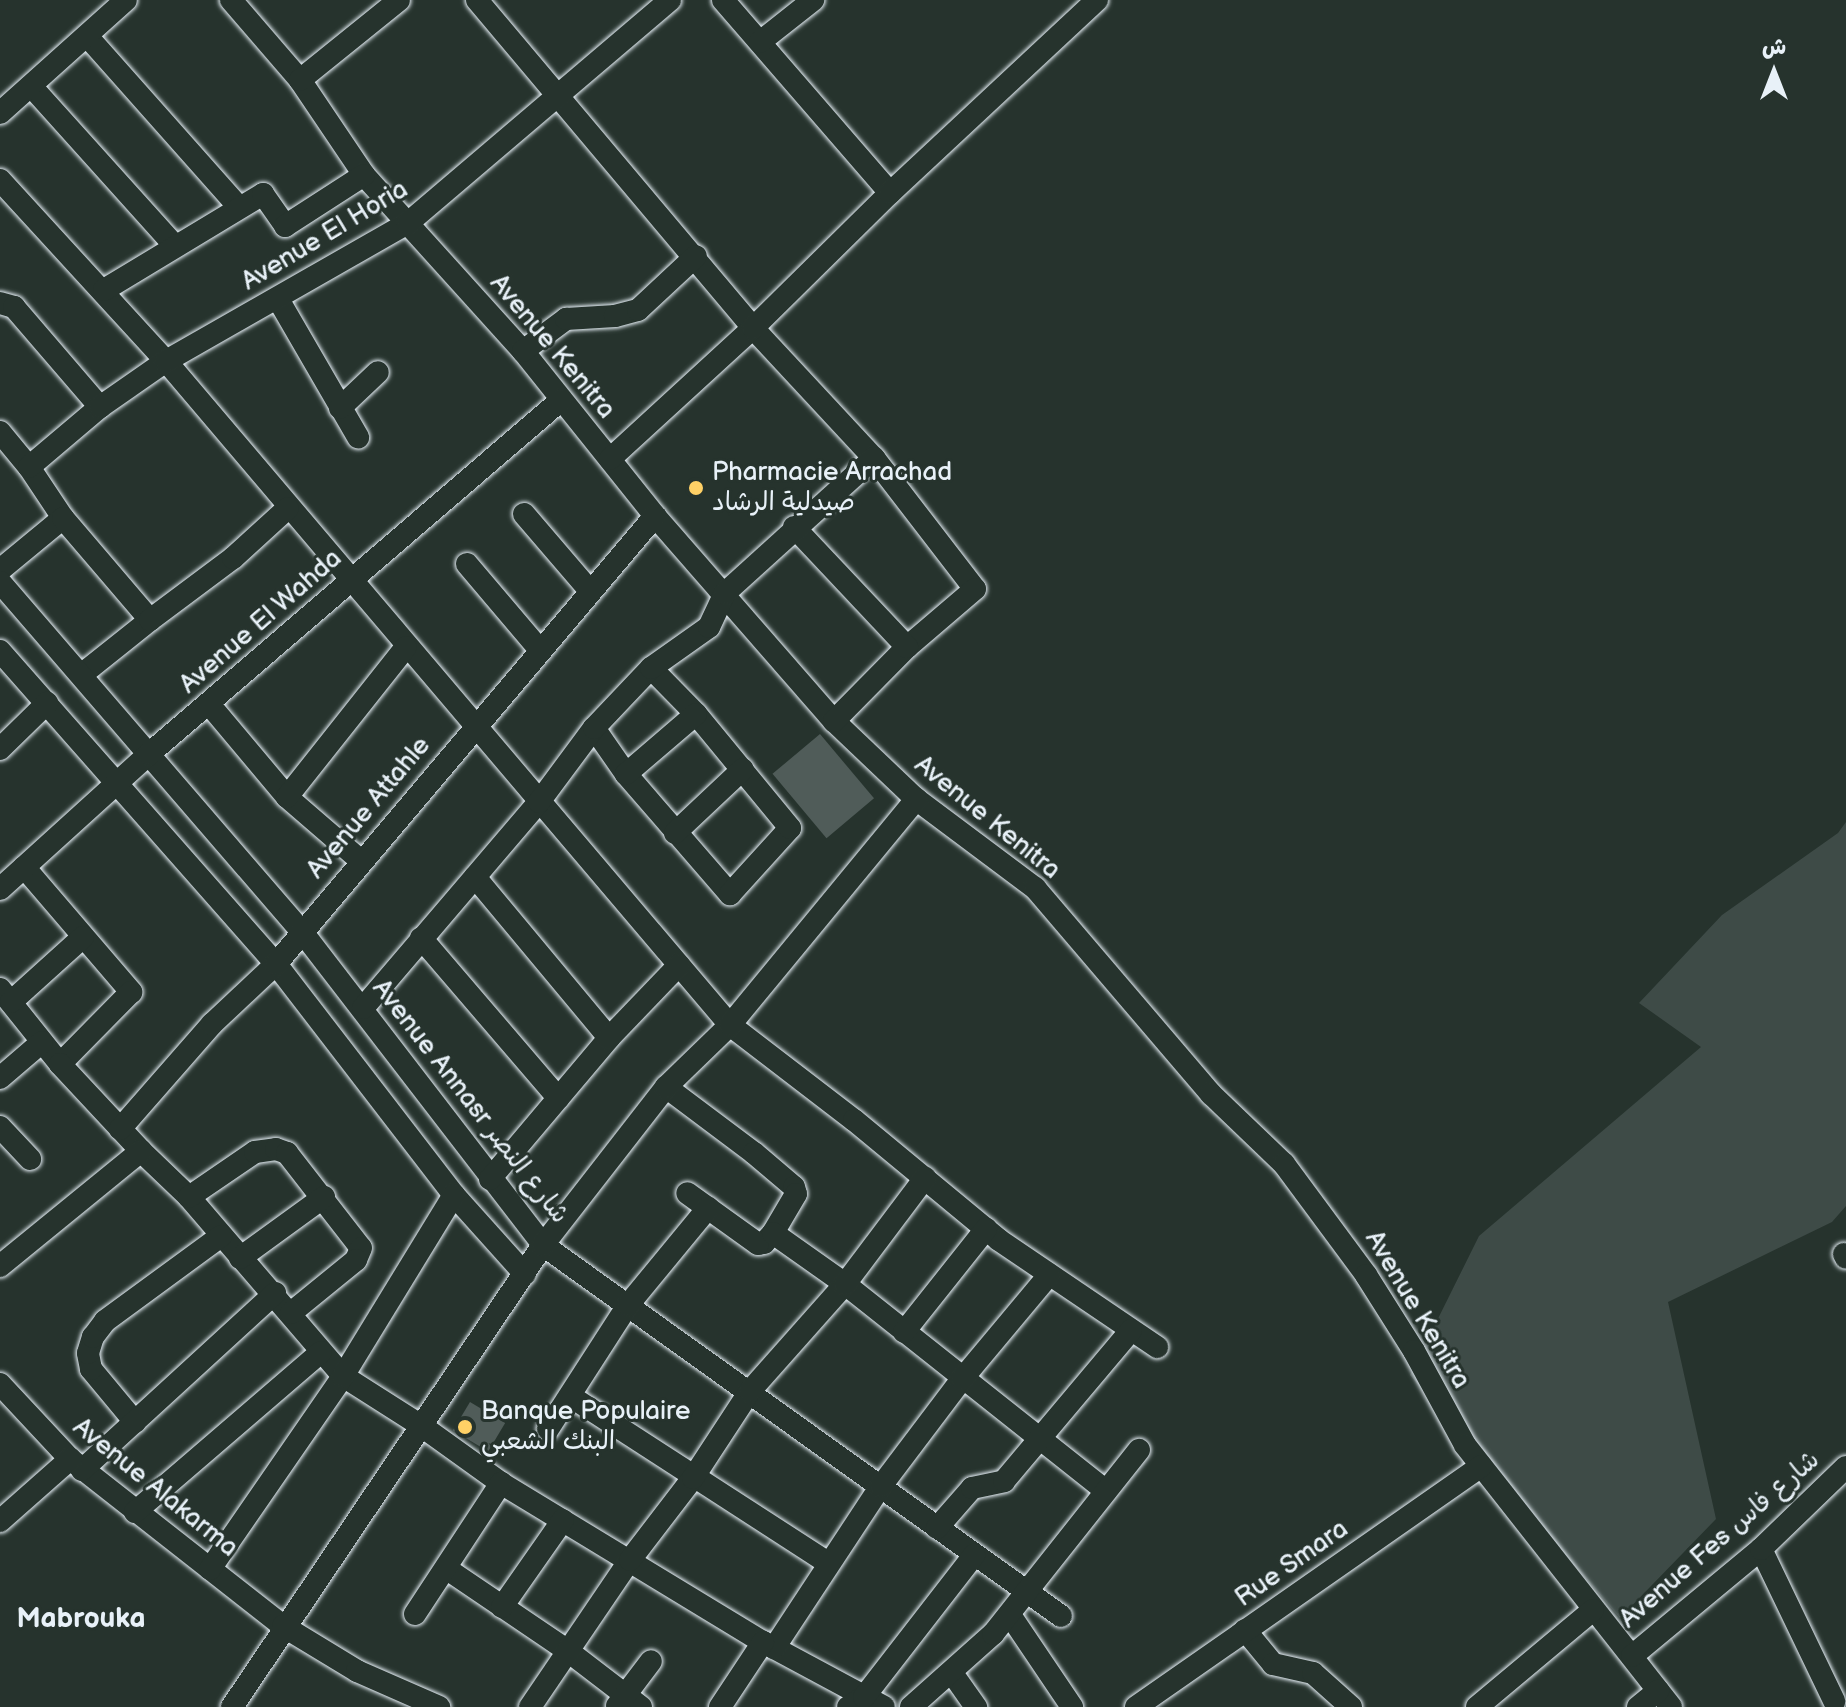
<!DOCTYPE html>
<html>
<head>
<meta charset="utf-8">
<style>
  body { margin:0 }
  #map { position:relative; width:1846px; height:1707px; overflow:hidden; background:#26332d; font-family:"Balsamiq Sans","Playpen Sans Arabic",sans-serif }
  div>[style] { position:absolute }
  .green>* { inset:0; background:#3e4b47 }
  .building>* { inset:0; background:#505c59; transform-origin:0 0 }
  .roads { filter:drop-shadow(0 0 2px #e8f1f8) drop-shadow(0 0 2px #e8f1f8) }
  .minor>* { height:22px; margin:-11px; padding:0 11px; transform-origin:11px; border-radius:11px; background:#26332d }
  .dots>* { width:22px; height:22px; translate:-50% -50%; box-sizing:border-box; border:4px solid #26332d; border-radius:50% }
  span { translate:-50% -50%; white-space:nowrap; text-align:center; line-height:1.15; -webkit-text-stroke:6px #26332d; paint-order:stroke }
  .street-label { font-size:26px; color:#e8f1f8 }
  .poi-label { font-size:26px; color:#e8f1f8 }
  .left { translate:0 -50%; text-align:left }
  .neighbourhood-label { font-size:28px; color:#e8f1f8; font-weight:700 }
  .north { position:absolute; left:1734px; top:32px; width:80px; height:80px; -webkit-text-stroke:6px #26332d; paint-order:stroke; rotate:0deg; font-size:22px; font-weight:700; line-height:32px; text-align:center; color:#e8f1f8 }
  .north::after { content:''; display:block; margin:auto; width:28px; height:36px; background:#e8f1f8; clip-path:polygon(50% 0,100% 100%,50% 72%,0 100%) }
</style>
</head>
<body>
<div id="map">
  <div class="green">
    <i style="clip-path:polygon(1846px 822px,1846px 1206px,1832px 1222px,1668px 1302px,1716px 1519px,1620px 1618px,1410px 1375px,1479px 1236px,1701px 1047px,1639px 1003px,1722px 915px,1838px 833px)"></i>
  </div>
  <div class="building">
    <i style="left:820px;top:734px;width:84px;height:62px;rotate:50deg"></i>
    <i style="left:470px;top:1402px;width:41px;height:33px;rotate:31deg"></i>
  </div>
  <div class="roads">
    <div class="minor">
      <i style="left:231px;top:0;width:106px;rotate:49.2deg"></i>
      <i style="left:300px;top:80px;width:115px;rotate:56deg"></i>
      <i style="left:364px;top:175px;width:237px;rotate:47.9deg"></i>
      <i style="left:523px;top:351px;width:211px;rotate:51.3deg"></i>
      <i style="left:655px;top:516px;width:272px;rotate:48.9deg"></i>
      <i style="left:834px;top:721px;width:113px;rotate:43.6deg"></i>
      <i style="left:916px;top:799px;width:149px;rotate:36.8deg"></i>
      <i style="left:1035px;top:888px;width:271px;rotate:49.5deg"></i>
      <i style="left:1211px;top:1094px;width:101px;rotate:43.8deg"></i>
      <i style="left:1284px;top:1164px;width:138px;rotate:53.5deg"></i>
      <i style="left:1366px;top:1275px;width:90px;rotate:57.7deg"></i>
      <i style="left:1414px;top:1351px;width:107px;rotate:61.5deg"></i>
      <i style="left:1465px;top:1445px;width:333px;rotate:51.8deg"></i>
      <i style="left:477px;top:0;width:429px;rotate:49.9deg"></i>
      <i style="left:753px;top:328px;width:178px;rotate:47.1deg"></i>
      <i style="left:874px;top:458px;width:165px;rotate:52.4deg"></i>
      <i style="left:975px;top:589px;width:89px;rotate:139.5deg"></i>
      <i style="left:907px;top:647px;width:104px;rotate:134.6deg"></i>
      <i style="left:723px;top:0;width:255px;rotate:49.1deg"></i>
      <i style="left:87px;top:36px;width:229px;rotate:48.4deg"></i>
      <i style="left:760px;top:42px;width:68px;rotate:-38.4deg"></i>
      <i style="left:300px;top:80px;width:127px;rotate:-38.9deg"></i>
      <i style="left:31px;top:86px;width:215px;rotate:48deg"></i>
      <i style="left:0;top:113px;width:169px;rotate:-41.9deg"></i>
      <i style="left:0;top:180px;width:246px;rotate:47.5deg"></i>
      <i style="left:166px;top:361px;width:871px;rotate:49.66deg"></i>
      <i style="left:730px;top:1025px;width:156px;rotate:37.5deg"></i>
      <i style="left:854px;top:1120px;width:188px;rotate:39.6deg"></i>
      <i style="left:999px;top:1240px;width:191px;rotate:34.1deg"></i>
      <i style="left:104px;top:290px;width:186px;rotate:-31.1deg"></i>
      <i style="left:263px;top:194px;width:39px;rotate:55deg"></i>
      <i style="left:285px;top:226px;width:94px;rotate:-32.8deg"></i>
      <i style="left:278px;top:299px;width:160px;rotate:59.9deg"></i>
      <i style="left:0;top:303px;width:15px;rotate:16deg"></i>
      <i style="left:14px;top:307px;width:132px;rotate:49.3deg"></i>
      <i style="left:523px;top:351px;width:54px;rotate:-36.7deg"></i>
      <i style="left:566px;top:319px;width:49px;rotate:-3.5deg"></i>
      <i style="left:615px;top:316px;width:24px;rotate:-15deg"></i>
      <i style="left:638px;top:310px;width:79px;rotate:-43deg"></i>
      <i style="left:340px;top:408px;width:52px;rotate:-43.5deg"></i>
      <i style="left:0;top:432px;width:45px;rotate:50.4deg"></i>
      <i style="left:29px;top:467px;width:61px;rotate:56.3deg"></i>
      <i style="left:63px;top:518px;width:82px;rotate:140.5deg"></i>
      <i style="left:610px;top:459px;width:194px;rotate:-42.5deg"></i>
      <i style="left:753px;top:328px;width:192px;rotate:-44.6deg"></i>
      <i style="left:890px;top:193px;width:283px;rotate:-43deg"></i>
      <i style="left:29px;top:467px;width:93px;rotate:-40.2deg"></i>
      <i style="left:100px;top:407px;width:80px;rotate:-34.9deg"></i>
      <i style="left:166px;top:361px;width:279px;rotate:-29.7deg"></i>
      <i style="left:408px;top:223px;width:344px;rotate:-40.4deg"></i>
      <i style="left:524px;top:514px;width:101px;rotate:49.4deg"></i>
      <i style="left:63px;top:518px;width:134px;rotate:49.5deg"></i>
      <i style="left:150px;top:620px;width:88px;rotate:141.4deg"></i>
      <i style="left:794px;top:527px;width:165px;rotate:46.7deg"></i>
      <i style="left:467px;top:564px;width:111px;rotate:49.7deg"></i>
      <i style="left:0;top:582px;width:464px;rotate:49.2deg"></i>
      <i style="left:303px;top:933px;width:394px;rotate:52.4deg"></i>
      <i style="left:543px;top:1245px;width:637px;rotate:35.61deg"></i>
      <i style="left:150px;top:620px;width:104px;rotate:-36.8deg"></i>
      <i style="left:233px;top:558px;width:74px;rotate:-42.3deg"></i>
      <i style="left:0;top:651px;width:417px;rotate:48.6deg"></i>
      <i style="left:276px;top:964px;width:292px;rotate:52.4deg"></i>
      <i style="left:454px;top:1195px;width:106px;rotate:48.1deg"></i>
      <i style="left:209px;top:704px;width:121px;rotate:50deg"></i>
      <i style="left:287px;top:797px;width:96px;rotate:40.8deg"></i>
      <i style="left:594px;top:728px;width:56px;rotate:55.2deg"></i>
      <i style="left:626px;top:774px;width:159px;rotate:49.1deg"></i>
      <i style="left:730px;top:894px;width:89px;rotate:-47.7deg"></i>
      <i style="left:790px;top:828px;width:148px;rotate:-129.5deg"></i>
      <i style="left:696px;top:714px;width:64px;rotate:-134.4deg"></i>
      <i style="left:0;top:749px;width:66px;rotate:-44.4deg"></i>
      <i style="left:626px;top:774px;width:92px;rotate:-40.6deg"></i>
      <i style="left:287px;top:797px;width:191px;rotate:-51.6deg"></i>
      <i style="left:675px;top:833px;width:93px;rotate:-43.3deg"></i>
      <i style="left:24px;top:867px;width:165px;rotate:49.4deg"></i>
      <i style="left:131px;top:992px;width:101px;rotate:134.6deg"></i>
      <i style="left:475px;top:877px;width:209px;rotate:50.2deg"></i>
      <i style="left:0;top:889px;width:201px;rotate:-42.2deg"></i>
      <i style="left:149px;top:754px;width:543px;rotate:-40.67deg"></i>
      <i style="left:421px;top:938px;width:211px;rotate:49.4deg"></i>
      <i style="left:0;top:989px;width:96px;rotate:51.3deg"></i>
      <i style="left:60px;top:1064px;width:119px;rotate:47deg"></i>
      <i style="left:141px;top:1151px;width:66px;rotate:43.8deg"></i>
      <i style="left:189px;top:1197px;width:236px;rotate:49.3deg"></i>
      <i style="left:343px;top:1376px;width:95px;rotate:32.5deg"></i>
      <i style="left:423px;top:1427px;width:96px;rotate:35.7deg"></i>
      <i style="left:501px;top:1483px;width:306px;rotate:31.3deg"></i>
      <i style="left:763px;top:1642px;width:137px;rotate:28.2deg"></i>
      <i style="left:11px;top:1002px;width:97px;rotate:-42.1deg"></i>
      <i style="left:363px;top:1008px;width:271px;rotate:-49.5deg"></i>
      <i style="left:539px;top:802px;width:92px;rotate:-53.4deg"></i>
      <i style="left:594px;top:728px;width:83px;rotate:-46.5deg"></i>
      <i style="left:651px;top:668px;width:71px;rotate:-35.3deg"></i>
      <i style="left:709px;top:627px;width:38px;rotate:-65deg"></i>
      <i style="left:725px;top:593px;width:201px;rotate:-42.2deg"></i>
      <i style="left:0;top:1078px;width:55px;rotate:-40.6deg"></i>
      <i style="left:666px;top:1087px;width:110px;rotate:36.9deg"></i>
      <i style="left:754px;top:1153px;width:52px;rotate:40.4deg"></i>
      <i style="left:794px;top:1187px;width:7px;rotate:74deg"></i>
      <i style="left:796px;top:1194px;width:45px;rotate:120.5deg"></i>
      <i style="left:773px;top:1233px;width:13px;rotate:132deg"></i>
      <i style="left:764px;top:1243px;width:6px;rotate:171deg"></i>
      <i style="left:758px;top:1244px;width:87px;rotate:-144.3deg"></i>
      <i style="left:0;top:1127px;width:44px;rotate:46.8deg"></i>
      <i style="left:120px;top:1129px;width:140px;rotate:-48.8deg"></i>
      <i style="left:212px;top:1024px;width:88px;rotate:-43.2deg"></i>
      <i style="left:276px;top:964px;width:587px;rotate:-49.77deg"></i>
      <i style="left:490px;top:1179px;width:185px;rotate:-49.8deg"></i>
      <i style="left:609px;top:1038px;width:101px;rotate:-46.2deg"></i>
      <i style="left:189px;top:1197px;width:80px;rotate:-34.3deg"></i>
      <i style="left:255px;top:1152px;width:21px;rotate:-8deg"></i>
      <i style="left:276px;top:1149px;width:12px;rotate:20deg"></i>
      <i style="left:287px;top:1153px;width:120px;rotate:52.1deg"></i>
      <i style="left:361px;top:1248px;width:13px;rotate:113deg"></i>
      <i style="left:356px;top:1260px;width:84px;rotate:140.8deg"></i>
      <i style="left:773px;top:1233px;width:88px;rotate:35.3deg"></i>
      <i style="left:845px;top:1284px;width:333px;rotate:38.4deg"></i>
      <i style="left:1844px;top:1254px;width:4px;rotate:63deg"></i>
      <i style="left:240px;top:1258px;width:104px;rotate:-36deg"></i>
      <i style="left:0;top:1266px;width:182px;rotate:-39.2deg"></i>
      <i style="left:904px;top:1332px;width:132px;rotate:-51.5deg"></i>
      <i style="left:0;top:1384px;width:103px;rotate:47deg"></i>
      <i style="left:70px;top:1459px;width:271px;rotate:38.1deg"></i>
      <i style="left:283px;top:1626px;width:87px;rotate:31.3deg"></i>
      <i style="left:357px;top:1671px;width:90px;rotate:23.7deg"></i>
      <i style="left:570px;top:1396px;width:307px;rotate:32.9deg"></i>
      <i style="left:135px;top:1422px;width:69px;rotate:-129.7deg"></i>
      <i style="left:91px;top:1369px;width:16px;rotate:-101deg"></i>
      <i style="left:88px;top:1353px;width:17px;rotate:-73deg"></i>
      <i style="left:93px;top:1337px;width:20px;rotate:-53deg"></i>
      <i style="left:105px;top:1321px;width:144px;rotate:-36.2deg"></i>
      <i style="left:548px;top:1429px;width:148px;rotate:-57.2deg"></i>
      <i style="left:628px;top:1305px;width:126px;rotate:-50.5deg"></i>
      <i style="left:82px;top:1470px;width:262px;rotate:-42.5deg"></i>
      <i style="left:135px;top:1512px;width:245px;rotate:-40.7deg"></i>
      <i style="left:0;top:1521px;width:94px;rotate:-41.5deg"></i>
      <i style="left:937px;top:1528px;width:53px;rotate:-48.8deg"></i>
      <i style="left:972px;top:1488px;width:33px;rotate:-12deg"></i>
      <i style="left:1004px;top:1481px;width:197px;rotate:-49.9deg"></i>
      <i style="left:1761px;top:1549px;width:169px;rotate:64.3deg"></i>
      <i style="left:210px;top:1569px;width:234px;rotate:-55.4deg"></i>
      <i style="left:343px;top:1376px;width:212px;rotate:-58.5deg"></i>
      <i style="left:447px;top:1569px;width:146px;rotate:34.1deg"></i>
      <i style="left:568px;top:1651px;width:92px;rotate:37.5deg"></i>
      <i style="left:502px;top:1607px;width:106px;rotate:-55deg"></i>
      <i style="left:415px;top:1614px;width:157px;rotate:-56.7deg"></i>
      <i style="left:1010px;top:1615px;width:111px;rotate:56deg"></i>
      <i style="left:1245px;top:1630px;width:44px;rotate:50.5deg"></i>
      <i style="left:1273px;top:1664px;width:41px;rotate:12.7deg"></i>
      <i style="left:1313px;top:1673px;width:51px;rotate:41.8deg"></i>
      <i style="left:774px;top:1648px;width:194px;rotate:-56.6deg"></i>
      <i style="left:881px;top:1486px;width:134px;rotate:-52.9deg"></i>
      <i style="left:962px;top:1379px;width:136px;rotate:-50.1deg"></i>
      <i style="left:1632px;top:1656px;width:168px;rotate:-39.7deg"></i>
      <i style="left:1761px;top:1549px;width:118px;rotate:-44deg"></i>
      <i style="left:952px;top:1673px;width:42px;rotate:54.8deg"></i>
      <i style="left:617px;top:1706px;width:56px;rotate:-52.9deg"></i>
      <i style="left:232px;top:1707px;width:557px;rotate:-56.05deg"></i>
      <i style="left:543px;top:1245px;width:200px;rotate:-52.1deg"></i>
      <i style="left:666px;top:1087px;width:89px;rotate:-44.1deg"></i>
      <i style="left:730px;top:1025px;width:293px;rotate:-50.5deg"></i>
      <i style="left:530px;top:1707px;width:178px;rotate:-55.8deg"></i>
      <i style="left:630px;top:1560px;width:103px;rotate:-52.5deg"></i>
      <i style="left:693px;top:1478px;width:104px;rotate:-56.8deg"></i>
      <i style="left:750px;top:1391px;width:143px;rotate:-48.4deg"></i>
      <i style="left:845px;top:1284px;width:133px;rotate:-53deg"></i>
      <i style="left:720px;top:1707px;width:78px;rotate:-56.5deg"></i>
      <i style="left:848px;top:1707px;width:19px;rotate:-32deg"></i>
      <i style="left:864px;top:1697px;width:180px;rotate:-52.2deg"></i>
      <i style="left:911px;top:1707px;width:110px;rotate:-41.7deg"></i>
      <i style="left:993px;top:1634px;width:235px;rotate:-51.6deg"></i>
      <i style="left:1136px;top:1707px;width:421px;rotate:-34.9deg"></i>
      <i style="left:1477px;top:1707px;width:151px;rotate:-39.9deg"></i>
      <i style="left:1638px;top:1707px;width:26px;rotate:-39deg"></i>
    </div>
  </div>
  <div class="dots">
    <i style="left:696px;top:488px;background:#ffd166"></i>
    <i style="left:465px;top:1427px;background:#ffd166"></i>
  </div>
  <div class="street-label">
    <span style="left:325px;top:236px;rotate:-31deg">Avenue El Horia</span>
    <span style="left:552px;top:347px;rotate:50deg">Avenue Kenitra</span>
    <span style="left:261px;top:622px;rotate:-41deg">Avenue El Wahda</span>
    <span style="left:369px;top:808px;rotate:-50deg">Avenue Attahle</span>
    <span style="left:987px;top:818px;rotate:39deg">Avenue Kenitra</span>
    <span style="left:470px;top:1102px;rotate:52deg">Avenue Annasr شارع النصر</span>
    <span style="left:1417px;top:1310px;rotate:59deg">Avenue Kenitra</span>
    <span style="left:155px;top:1488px;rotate:39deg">Avenue Alakarma</span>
    <span style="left:1720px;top:1540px;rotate:-41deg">Avenue Fes شارع فاس</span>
    <span style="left:1292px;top:1564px;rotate:-35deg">Rue Smara</span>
  </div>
  <div class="poi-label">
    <span class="left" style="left:712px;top:488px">Pharmacie Arrachad<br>صيدلية الرشاد</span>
    <span class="left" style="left:481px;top:1427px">Banque Populaire<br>البنك الشعبي</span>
  </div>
  <div class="neighbourhood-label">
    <span style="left:81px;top:1619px">Mabrouka</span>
  </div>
  <div class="north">ش</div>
</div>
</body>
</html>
